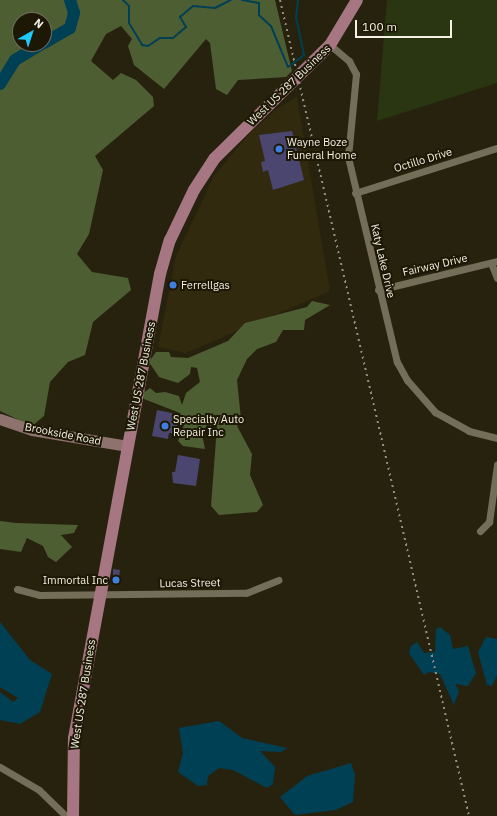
<!DOCTYPE html>
<html>
<head>
<meta charset="utf-8">
<style>
  body { margin:0 }
  #map { position:relative; width:497px; height:816px; overflow:hidden; background:#27220e; font-family:"IBM Plex Sans",sans-serif }
  div>[style] { position:absolute }
  .built>* { inset:0; background:#312a0f }
  .green>* { inset:0; background:#293611 }
  .forest>* { inset:0; background:#4e5e33 }
  .water>* { inset:0; background:#004055 }
  .stream>* { height:2px; margin:-1px; padding:0 1px; transform-origin:1px; border-radius:1px; background:#004055 }
  .river>* { height:12px; margin:-6px; padding:0 6px; transform-origin:6px; border-radius:6px; background:#004055 }
  .building>* { inset:0; background:#4a466f }
  .minor>* { height:7px; margin:-3.5px; padding:0 3.5px; transform-origin:3.5px; border-radius:3.5px; background:#746e58 }
  .secondary>* { height:11px; margin:-5.5px; padding:0 5.5px; transform-origin:5.5px; border-radius:5.5px; background:#8e726e }
  .primary>* { height:12px; margin:-6px; padding:0 6px; transform-origin:6px; border-radius:6px; background:#a77683 }
  .rail>* { height:2px; margin-top:-1px; transform-origin:0; background:repeating-linear-gradient(90deg,#949081 0 2px,transparent 0 6px) }
  .dots>* { width:11px; height:11px; translate:-50% -50%; box-sizing:border-box; border:2px solid #1d1805; border-radius:50% }
  span { translate:-50% -50%; white-space:nowrap; text-align:center; line-height:1.15; -webkit-text-stroke:4px #1d1805; paint-order:stroke }
  .street-label { font-size:11px; color:#f3f0e4 }
  .poi-label { font-size:11px; color:#f3f0e4 }
  .left { translate:0 -50%; text-align:left }
  .right { translate:-100% -50%; text-align:right }
  .north { position:absolute; left:12px; top:12px; width:40px; height:40px; box-sizing:border-box; background:#1d1805; border:1px solid #736e5e; border-radius:50%; rotate:39deg; font-size:11px; font-weight:700; line-height:16px; text-align:center; color:#f3f0e4 }
  .north::after { content:''; display:block; margin:auto; width:14px; height:18px; background:#1ec9fd; clip-path:polygon(50% 0,100% 100%,50% 72%,0 100%) }
  .scale { position:absolute; left:355px; top:20px; width:97px; height:18px; box-sizing:border-box; border:2px solid #f3f0e4; border-top:0; padding-left:5px; font-size:12px; line-height:14px; white-space:nowrap; color:#f3f0e4; -webkit-text-stroke:3px #1d1805; paint-order:stroke }
</style>
</head>
<body>
<div id="map">
  <div class="built">
    <i style="clip-path:polygon(297px 97px,330px 291px,186px 353px,158px 347px,176px 256px,214px 176px,249px 134px,278px 108px)"></i>
  </div>
  <div class="green">
    <i style="clip-path:polygon(387px 0,497px 0,497px 83px,377px 121px)"></i>
  </div>
  <div class="forest">
    <i style="clip-path:polygon(evenodd,0 0,275px 0,292px 71px,286px 77px,238px 80px,227px 95px,216px 89px,210px 43px,206px 39px,164px 89px,134px 65px,128px 46px,132px 39px,121px 26px,106px 34px,91px 61px,113px 80px,121px 73px,136px 80px,153px 97px,154px 106px,95px 156px,103px 170px,89px 234px,77px 254px,92px 272px,128px 278px,131px 290px,93px 322px,85px 355px,68px 362px,50px 382px,44px 416px,32px 426px,0 411px,0 0,20px 20px,44px 20px,44px 44px,20px 44px,20px 20px)"></i>
    <i style="clip-path:polygon(312px 301px,330px 305px,305px 320px,304px 330px,283px 330px,276px 342px,257px 349px,247px 359px,237px 380px,241px 419px,237px 426px,252px 454px,250px 475px,263px 505px,257px 512px,219px 515px,211px 506px,217px 426px,207px 425px,202px 434px,205px 449px,183px 446px,178px 441px,185px 422px,180px 413px,144px 399px,142px 394px,150px 388px,156px 393px,165px 392px,179px 396px,182px 405px,186px 393px,200px 382px,197px 368px,191px 367px,190px 374px,178px 383px,159px 377px,149px 362px,156px 352px,169px 352px,171px 357px,188px 358px,228px 341px,245px 323px,307px 307px)"></i>
    <i style="clip-path:polygon(0 521px,16px 523px,78px 525px,74px 533px,61px 535px,72px 547px,56px 562px,48px 557px,43px 546px,27px 538px,21px 552px,0 549px)"></i>
  </div>
  <div class="water">
    <i style="clip-path:polygon(0 622px,30px 660px,52px 674px,40px 712px,20px 724px,0 720px,0 692px,13px 702px,18px 698px,0 687px)"></i>
    <i style="clip-path:polygon(440px 627px,450px 635px,453px 649px,468px 646px,476px 673px,468px 686px,455px 684px,459px 691px,454px 705px,440px 674px,429px 672px,424px 675px,409px 653px,411px 646px,417px 642px,424px 653px,435px 652px,436px 629px)"></i>
    <i style="clip-path:polygon(486px 637px,497px 639px,497px 676px,492px 686px,487px 685px,478px 652px)"></i>
    <i style="clip-path:polygon(219px 721px,242px 738px,287px 748px,281px 752px,260px 751px,275px 767px,273px 784px,267px 788px,233px 770px,219px 768px,208px 776px,207px 785px,198px 786px,178px 772px,183px 753px,179px 728px)"></i>
    <i style="clip-path:polygon(351px 763px,355px 775px,353px 802px,336px 810px,295px 815px,280px 797px,307px 776px)"></i>
  </div>
  <div class="stream">
    <i style="left:123px;top:0;width:8px;rotate:45deg"></i>
    <i style="left:129px;top:6px;width:17px;rotate:90deg"></i>
    <i style="left:129px;top:23px;width:26px;rotate:59deg"></i>
    <i style="left:142px;top:45px;width:6px;rotate:9deg"></i>
    <i style="left:148px;top:46px;width:14px;rotate:-34deg"></i>
    <i style="left:160px;top:38px;width:13px"></i>
    <i style="left:173px;top:38px;width:17px;rotate:-40deg"></i>
    <i style="left:186px;top:27px;width:12px;rotate:-121deg"></i>
    <i style="left:180px;top:17px;width:17px;rotate:-40deg"></i>
    <i style="left:193px;top:6px;width:22px;rotate:5deg"></i>
    <i style="left:215px;top:8px;width:18px;rotate:-27deg"></i>
    <i style="left:242px;top:0;width:17px;rotate:10deg"></i>
    <i style="left:259px;top:3px;width:12px;rotate:90deg"></i>
    <i style="left:259px;top:15px;width:16px;rotate:43deg"></i>
    <i style="left:271px;top:26px;width:44px;rotate:67.5deg"></i>
    <i style="left:288px;top:67px;width:20px;rotate:-37deg"></i>
    <i style="left:304px;top:55px;width:39px;rotate:-102deg"></i>
    <i style="left:296px;top:17px;width:17px;rotate:-83deg"></i>
  </div>
  <div class="river">
    <i style="left:44px;top:43px;width:30px;rotate:-30deg"></i>
    <i style="left:70px;top:28px;width:16px;rotate:-75deg"></i>
    <i style="left:74px;top:13px;width:14px;rotate:-107deg"></i>
    <i style="left:0;top:84px;width:28px;rotate:-58deg"></i>
    <i style="left:15px;top:60px;width:31px;rotate:-31deg"></i>
  </div>
  <div class="building">
    <i style="clip-path:polygon(292px 131px,304px 180px,273px 190px,268px 170px,263px 172px,261px 162px,265px 161px,259px 135px)"></i>
    <i style="clip-path:polygon(157px 410px,172px 413px,172px 418px,178px 419px,176px 434px,169px 433px,168px 439px,152px 436px)"></i>
    <i style="clip-path:polygon(178px 455px,200px 459px,196px 486px,173px 483px,172px 472px,175px 472px)"></i>
    <i style="clip-path:polygon(113px 569px,120px 570px,118px 584px,113px 583px)"></i>
  </div>
  <div class="minor">
    <i style="left:330px;top:45px;width:25px;rotate:40deg"></i>
    <i style="left:349px;top:61px;width:15px;rotate:62deg"></i>
    <i style="left:356px;top:74px;width:83px;rotate:95.5deg"></i>
    <i style="left:348px;top:157px;width:211px;rotate:76.6deg"></i>
    <i style="left:397px;top:362px;width:21px;rotate:61deg"></i>
    <i style="left:407px;top:380px;width:43px;rotate:48.8deg"></i>
    <i style="left:435px;top:412px;width:39px;rotate:29deg"></i>
    <i style="left:469px;top:431px;width:29px;rotate:14deg"></i>
    <i style="left:355px;top:193px;width:149px;rotate:-17.6deg"></i>
    <i style="left:491px;top:263px;width:16px;rotate:68deg"></i>
    <i style="left:378px;top:290px;width:122px;rotate:-13.7deg"></i>
    <i style="left:480px;top:531px;width:13px;rotate:-45deg"></i>
    <i style="left:489px;top:522px;width:58px;rotate:-82deg"></i>
    <i style="left:17px;top:589px;width:23px;rotate:15deg"></i>
    <i style="left:39px;top:595px;width:207px;rotate:-0.6deg"></i>
    <i style="left:246px;top:593px;width:35px;rotate:-22deg"></i>
    <i style="left:0;top:767px;width:45px;rotate:30.5deg"></i>
    <i style="left:39px;top:790px;width:37px;rotate:44deg"></i>
  </div>
  <div class="secondary">
    <i style="left:0;top:419px;width:34px;rotate:19deg"></i>
    <i style="left:32px;top:430px;width:97px;rotate:9.5deg"></i>
  </div>
  <div class="primary">
    <i style="left:73px;top:816px;width:78px;rotate:-89.3deg"></i>
    <i style="left:74px;top:738px;width:472px;rotate:-79.5deg"></i>
    <i style="left:160px;top:274px;width:35px;rotate:-74deg"></i>
    <i style="left:170px;top:240px;width:55px;rotate:-64.4deg"></i>
    <i style="left:194px;top:190px;width:38px;rotate:-57deg"></i>
    <i style="left:215px;top:158px;width:161px;rotate:-44.5deg"></i>
    <i style="left:330px;top:45px;width:52px;rotate:-59deg"></i>
  </div>
  <div class="rail">
    <i style="left:280px;top:0;width:838px;rotate:76.96deg"></i>
  </div>
  <div class="dots">
    <i style="left:279px;top:149px;background:#3f7fe0"></i>
    <i style="left:173px;top:285px;background:#3f7fe0"></i>
    <i style="left:165px;top:426px;background:#3f7fe0"></i>
    <i style="left:116px;top:580px;background:#3f7fe0"></i>
  </div>
  <div class="street-label">
    <span style="left:289px;top:85px;rotate:-44deg">West US 287 Business</span>
    <span style="left:423px;top:160px;rotate:-17deg">Octillo Drive</span>
    <span style="left:383px;top:261px;rotate:77deg">Katy Lake Drive</span>
    <span style="left:435px;top:265px;rotate:-13deg">Fairway Drive</span>
    <span style="left:141px;top:376px;rotate:-79deg">West US 287 Business</span>
    <span style="left:63px;top:434px;rotate:11deg">Brookside Road</span>
    <span style="left:190px;top:583px;rotate:-1deg">Lucas Street</span>
    <span style="left:83px;top:694px;rotate:-81deg">West US 287 Business</span>
  </div>
  <div class="poi-label">
    <span class="left" style="left:287px;top:149px">Wayne Boze<br>Funeral Home</span>
    <span class="left" style="left:181px;top:285px">Ferrellgas</span>
    <span class="left" style="left:173px;top:426px">Specialty Auto<br>Repair Inc</span>
    <span class="right" style="left:108px;top:580px">Immortal Inc</span>
  </div>
  <div class="north">N</div>
  <div class="scale">100 m</div>
</div>
</body>
</html>
